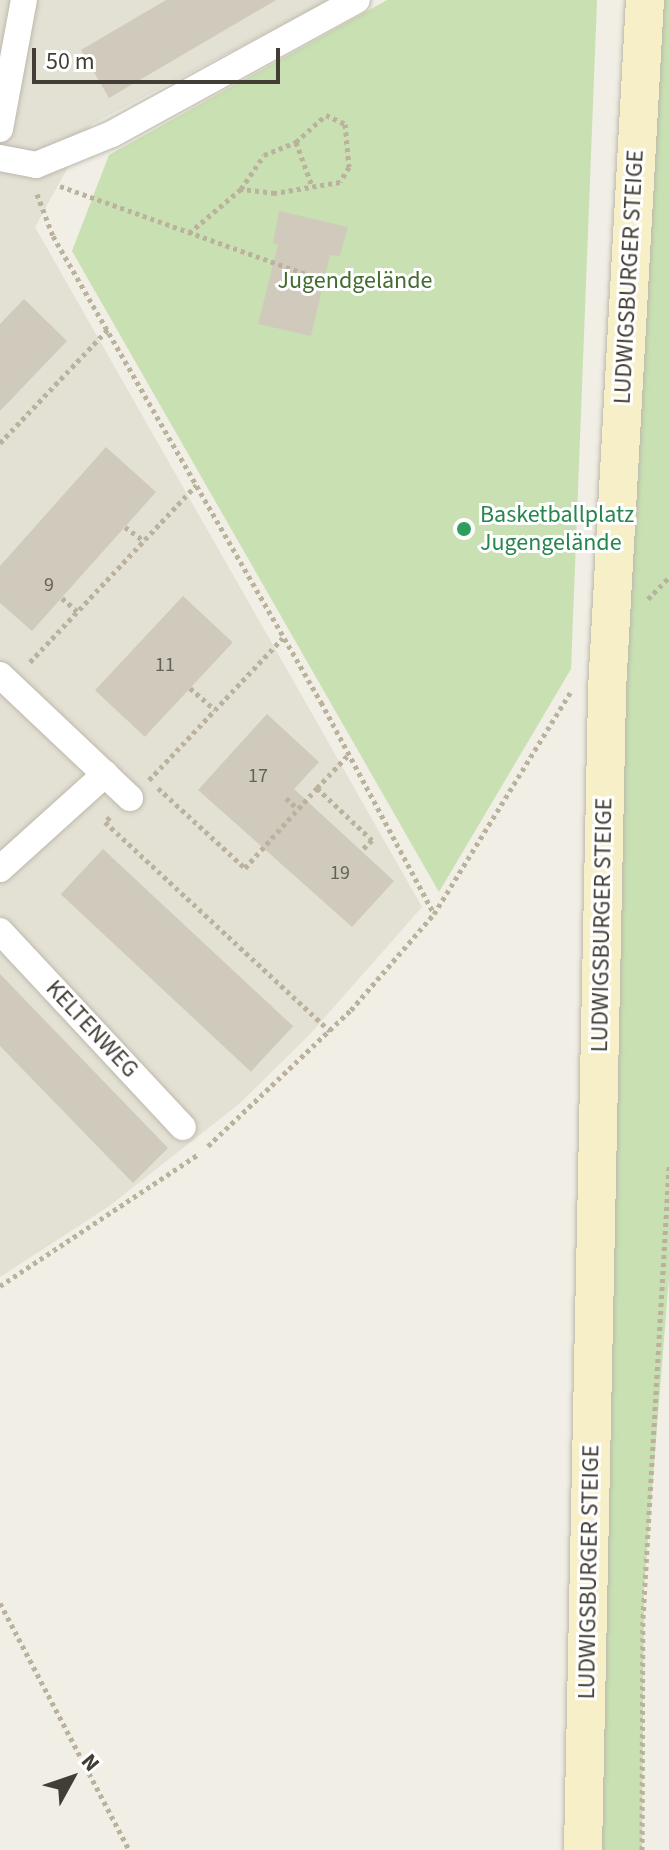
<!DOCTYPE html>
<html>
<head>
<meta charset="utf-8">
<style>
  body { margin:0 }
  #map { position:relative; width:669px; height:1850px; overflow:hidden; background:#f0eee5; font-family:"Source Sans 3",sans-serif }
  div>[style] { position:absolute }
  .residential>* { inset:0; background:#e3e0d4 }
  .green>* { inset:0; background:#c8e0b2 }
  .building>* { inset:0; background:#d0cabc; transform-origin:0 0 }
  .path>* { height:5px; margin-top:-2.5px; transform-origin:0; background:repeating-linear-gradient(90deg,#bab29c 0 4px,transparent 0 8px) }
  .roads { filter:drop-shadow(0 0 2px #bdb8ac) drop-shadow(0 0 2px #bdb8ac) }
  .minor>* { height:26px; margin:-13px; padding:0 13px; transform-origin:13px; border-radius:13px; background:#fff }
  .secondary>* { height:38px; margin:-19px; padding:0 19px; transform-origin:19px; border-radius:19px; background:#f7efc8 }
  .dots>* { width:22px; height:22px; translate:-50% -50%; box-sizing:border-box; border:4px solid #fff; border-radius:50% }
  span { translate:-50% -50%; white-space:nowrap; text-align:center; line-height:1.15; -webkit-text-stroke:6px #fff; paint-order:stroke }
  .number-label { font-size:20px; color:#666158 }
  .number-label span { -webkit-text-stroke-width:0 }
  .street-label { font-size:24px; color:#423e36 }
  .park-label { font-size:24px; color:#436c30 }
  .leisure-label { font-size:24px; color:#27864d }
  .left { translate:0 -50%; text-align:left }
  .north { position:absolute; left:32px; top:1738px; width:80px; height:80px; -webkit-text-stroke:6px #fff; paint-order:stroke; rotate:50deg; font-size:22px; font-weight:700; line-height:32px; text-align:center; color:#423e36 }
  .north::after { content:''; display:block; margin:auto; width:28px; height:36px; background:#423e36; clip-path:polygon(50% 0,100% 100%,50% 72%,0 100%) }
  .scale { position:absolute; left:32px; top:48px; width:248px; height:36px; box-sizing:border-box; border:4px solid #423e36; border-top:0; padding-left:10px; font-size:24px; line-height:28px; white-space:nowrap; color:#423e36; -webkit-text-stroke:6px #fff; paint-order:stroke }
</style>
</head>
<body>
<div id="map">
  <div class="residential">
    <i style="clip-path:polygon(0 0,330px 0,92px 124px,35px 227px,422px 907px,312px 1032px,239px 1104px,108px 1207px,0 1277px)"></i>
  </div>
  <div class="green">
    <i style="clip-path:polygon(387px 0,597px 0,571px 669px,439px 892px,72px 251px,109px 155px)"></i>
    <i style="clip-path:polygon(657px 0,669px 0,669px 1277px,644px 1590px,642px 1850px,595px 1850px,614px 843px)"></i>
  </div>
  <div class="building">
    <i style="clip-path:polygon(166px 0,276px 0,109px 98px,81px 50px)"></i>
    <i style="clip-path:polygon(279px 211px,348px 227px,340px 256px,330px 255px,311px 336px,258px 324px,278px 245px,273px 243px)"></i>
    <i style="clip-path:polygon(24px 299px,67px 341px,0 411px,0 324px)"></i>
    <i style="clip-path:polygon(106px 447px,156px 492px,32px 631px,0 603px,0 566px)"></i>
    <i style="left:183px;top:596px;width:68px;height:129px;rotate:43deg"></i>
    <i style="clip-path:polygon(267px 714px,319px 762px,294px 789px,394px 881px,352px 927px,198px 790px)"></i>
    <i style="left:103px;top:849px;width:260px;height:62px;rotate:43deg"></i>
    <i style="clip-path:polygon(0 974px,168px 1148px,133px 1183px,0 1046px)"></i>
  </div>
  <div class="path">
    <i style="left:296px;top:142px;width:47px;rotate:70deg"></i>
    <i style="left:60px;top:186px;width:291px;rotate:19.7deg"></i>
    <i style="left:37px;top:194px;width:45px;rotate:69.1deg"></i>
    <i style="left:53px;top:236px;width:538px;rotate:60.1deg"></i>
    <i style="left:321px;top:702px;width:240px;rotate:61.9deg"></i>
    <i style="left:189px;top:233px;width:68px;rotate:-40.2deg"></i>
    <i style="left:241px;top:189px;width:41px;rotate:-55.9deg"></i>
    <i style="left:264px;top:155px;width:35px;rotate:-22deg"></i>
    <i style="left:296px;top:142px;width:40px;rotate:-42deg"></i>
    <i style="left:326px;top:115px;width:21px;rotate:25deg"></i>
    <i style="left:345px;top:124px;width:43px;rotate:84.7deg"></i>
    <i style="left:349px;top:167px;width:17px;rotate:121deg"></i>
    <i style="left:340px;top:182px;width:66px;rotate:170.4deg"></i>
    <i style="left:275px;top:193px;width:34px;rotate:-173deg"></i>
    <i style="left:0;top:443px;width:157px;rotate:-46.5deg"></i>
    <i style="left:125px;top:527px;width:24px;rotate:36deg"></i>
    <i style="left:62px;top:598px;width:21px;rotate:41deg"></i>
    <i style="left:648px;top:599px;width:30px;rotate:-46deg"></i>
    <i style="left:30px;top:662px;width:243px;rotate:-46.8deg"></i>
    <i style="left:190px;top:688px;width:33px;rotate:41deg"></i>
    <i style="left:149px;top:780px;width:195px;rotate:-46.7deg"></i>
    <i style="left:158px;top:788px;width:118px;rotate:42.6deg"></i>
    <i style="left:245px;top:868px;width:108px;rotate:-48deg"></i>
    <i style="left:317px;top:788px;width:76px;rotate:43.4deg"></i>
    <i style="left:372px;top:840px;width:16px;rotate:135deg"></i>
    <i style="left:317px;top:788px;width:47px;rotate:-46.7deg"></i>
    <i style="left:286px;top:798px;width:16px;rotate:43deg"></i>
    <i style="left:110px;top:817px;width:7px;rotate:135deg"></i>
    <i style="left:105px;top:822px;width:307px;rotate:42.9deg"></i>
    <i style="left:208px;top:1146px;width:197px;rotate:-43.6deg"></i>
    <i style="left:351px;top:1010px;width:127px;rotate:-49.2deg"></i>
    <i style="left:434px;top:914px;width:263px;rotate:-58.4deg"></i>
    <i style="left:0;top:1286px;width:237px;rotate:-33.6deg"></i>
    <i style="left:0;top:1603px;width:279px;rotate:62.4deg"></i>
    <i style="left:642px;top:1850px;width:232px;rotate:-89.8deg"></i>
    <i style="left:643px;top:1618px;width:454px;rotate:-86.7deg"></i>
  </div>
  <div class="roads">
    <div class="minor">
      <i style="left:0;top:129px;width:131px;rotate:-79.5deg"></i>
      <i style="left:0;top:158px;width:37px;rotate:11deg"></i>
      <i style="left:36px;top:165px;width:82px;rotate:-22.2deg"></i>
      <i style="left:112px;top:134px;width:279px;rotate:-28.7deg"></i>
      <i style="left:0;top:675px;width:179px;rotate:43.4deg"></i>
      <i style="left:0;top:869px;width:142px;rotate:-42.1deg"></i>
      <i style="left:0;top:931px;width:268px;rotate:47deg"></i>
    </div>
    <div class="secondary">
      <i style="left:583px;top:1850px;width:1160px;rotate:-88.81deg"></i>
      <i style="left:607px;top:690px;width:691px;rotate:-86.85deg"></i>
    </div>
  </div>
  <div class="dots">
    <i style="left:464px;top:529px;background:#2e9e5b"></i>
  </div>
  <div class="number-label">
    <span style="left:49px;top:585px">9</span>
    <span style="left:165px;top:665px">11</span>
    <span style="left:258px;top:776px">17</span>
    <span style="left:340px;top:873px">19</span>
  </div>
  <div class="street-label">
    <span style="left:629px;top:277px;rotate:-87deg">LUDWIGSBURGER STEIGE</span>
    <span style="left:602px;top:925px;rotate:-89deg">LUDWIGSBURGER STEIGE</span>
    <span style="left:92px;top:1029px;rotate:47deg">KELTENWEG</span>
    <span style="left:589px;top:1572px;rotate:-89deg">LUDWIGSBURGER STEIGE</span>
  </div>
  <div class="park-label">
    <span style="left:355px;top:281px">Jugendgelände</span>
  </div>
  <div class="leisure-label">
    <span class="left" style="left:480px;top:529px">Basketballplatz<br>Jugengelände</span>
  </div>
  <div class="north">N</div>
  <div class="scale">50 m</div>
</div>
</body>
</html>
